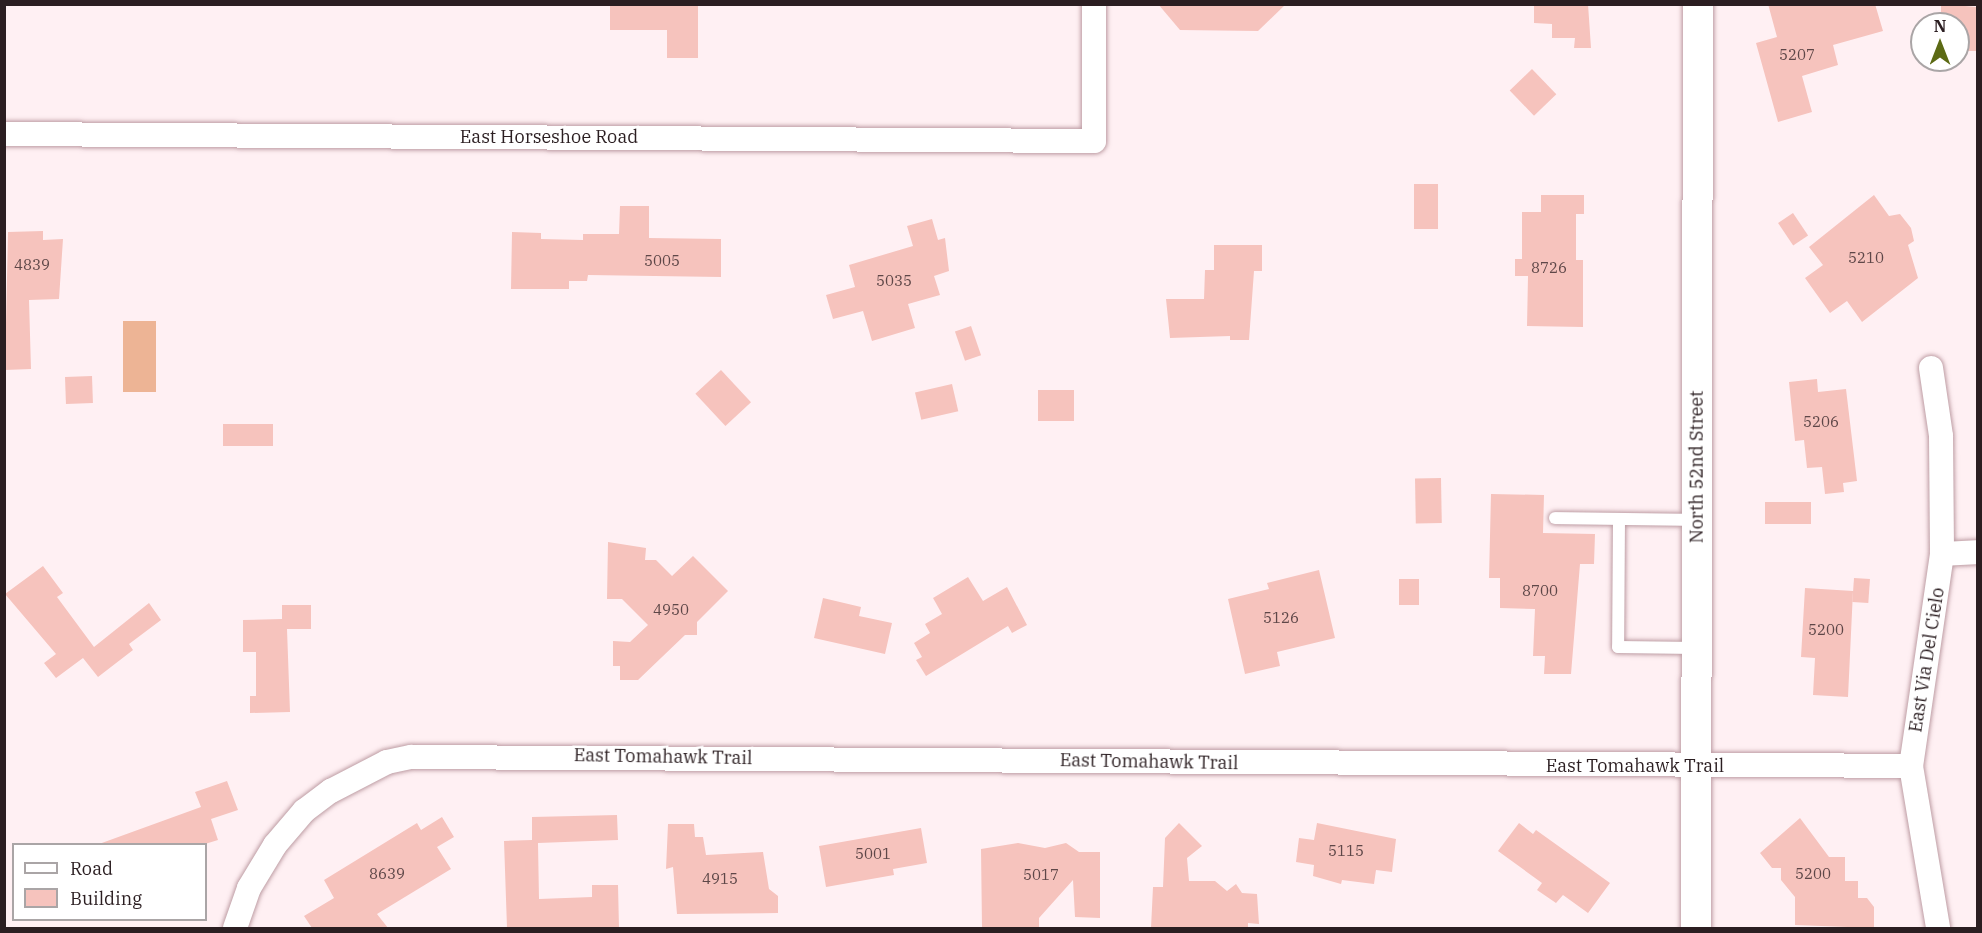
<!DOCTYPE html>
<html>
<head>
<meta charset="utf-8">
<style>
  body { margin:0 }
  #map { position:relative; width:1982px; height:933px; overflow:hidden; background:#fff0f3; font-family:"IBM Plex Serif",serif }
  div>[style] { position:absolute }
  .green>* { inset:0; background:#edb495; transform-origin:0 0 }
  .building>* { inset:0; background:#f6c3bd; transform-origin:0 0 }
  .roads { filter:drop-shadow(0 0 2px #be9da4) drop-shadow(0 0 2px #be9da4) }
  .service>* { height:12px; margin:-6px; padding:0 6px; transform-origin:6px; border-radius:6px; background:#fff }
  .minor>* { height:24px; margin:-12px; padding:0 12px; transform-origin:12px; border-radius:12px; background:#fff }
  .tertiary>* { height:30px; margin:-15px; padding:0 15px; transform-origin:15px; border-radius:15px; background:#fff }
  span { translate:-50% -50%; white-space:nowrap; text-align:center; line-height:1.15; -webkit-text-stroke:5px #fff; paint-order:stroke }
  .number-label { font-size:15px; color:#5e4748 }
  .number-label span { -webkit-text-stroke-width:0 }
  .street-label { font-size:18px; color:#2b1e21 }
  .frame { position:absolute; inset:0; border:6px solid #2b1e21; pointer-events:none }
  .legend { position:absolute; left:12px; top:843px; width:195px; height:78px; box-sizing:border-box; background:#fff; border:2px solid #aaa5a6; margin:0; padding:8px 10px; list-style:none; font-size:18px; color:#2b1e21 }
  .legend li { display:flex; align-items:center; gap:12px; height:30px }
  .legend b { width:30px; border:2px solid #aaa5a6 }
  .north { position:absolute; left:1910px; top:12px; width:60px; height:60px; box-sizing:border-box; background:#fff; border:2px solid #aaa5a6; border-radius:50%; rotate:0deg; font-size:16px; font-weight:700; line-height:24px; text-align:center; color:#2b1e21 }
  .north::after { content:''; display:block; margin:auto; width:21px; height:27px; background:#5c6a14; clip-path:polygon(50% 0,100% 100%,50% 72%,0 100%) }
</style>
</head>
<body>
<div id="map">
  <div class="green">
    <i style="left:123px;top:321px;width:33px;height:71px"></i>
  </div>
  <div class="building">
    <i style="clip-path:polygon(610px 4px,698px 4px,698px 58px,667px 58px,667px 30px,610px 30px)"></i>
    <i style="clip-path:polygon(1158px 4px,1286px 4px,1258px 31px,1180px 30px)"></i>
    <i style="clip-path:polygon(1534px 4px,1588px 4px,1591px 48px,1574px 48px,1575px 38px,1552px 38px,1552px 24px,1534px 23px)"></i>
    <i style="clip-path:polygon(1768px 4px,1875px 4px,1883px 31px,1833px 45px,1838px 65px,1802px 76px,1812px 112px,1778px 122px,1756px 43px,1777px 37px)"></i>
    <i style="clip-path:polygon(1941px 4px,1977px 7px,1977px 51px,1958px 51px,1958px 24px,1941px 21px)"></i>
    <i style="left:1532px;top:69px;width:35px;height:31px;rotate:46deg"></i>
    <i style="left:1438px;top:184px;width:45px;height:24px;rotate:90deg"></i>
    <i style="clip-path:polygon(1541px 195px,1584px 195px,1584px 214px,1576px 214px,1576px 260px,1583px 260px,1583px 327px,1527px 326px,1528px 276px,1515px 276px,1515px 259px,1522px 259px,1522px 212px,1541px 212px)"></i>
    <i style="clip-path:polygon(1874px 195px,1889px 216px,1900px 214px,1911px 228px,1914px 241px,1908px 245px,1918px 278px,1862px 322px,1847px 301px,1830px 313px,1805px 278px,1823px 265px,1809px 247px)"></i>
    <i style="clip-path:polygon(620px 206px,649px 206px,649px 238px,721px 239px,721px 277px,588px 275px,587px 281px,569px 281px,569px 289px,511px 289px,512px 232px,541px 233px,541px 239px,583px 240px,583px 234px,619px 234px)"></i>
    <i style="left:1793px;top:213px;width:27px;height:18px;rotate:56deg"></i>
    <i style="clip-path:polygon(932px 219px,938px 240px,945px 238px,949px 271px,934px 276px,940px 295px,908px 304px,915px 328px,872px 341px,863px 311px,833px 319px,826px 295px,855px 287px,849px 265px,913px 246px,907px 226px)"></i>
    <i style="clip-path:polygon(43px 231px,43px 240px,63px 239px,59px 299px,29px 300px,31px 369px,5px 370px,8px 232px)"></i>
    <i style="clip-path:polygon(1214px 245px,1262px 245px,1262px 271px,1254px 271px,1249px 340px,1230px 340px,1230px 336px,1170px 338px,1166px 299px,1204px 299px,1205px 270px,1214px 270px)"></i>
    <i style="left:971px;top:326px;width:31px;height:17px;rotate:71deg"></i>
    <i style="left:721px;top:370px;width:44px;height:35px;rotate:47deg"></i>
    <i style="left:92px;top:376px;width:27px;height:27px;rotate:88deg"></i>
    <i style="clip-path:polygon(1817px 379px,1818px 392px,1846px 389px,1857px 481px,1843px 483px,1844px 492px,1825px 494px,1822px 467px,1807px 468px,1804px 440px,1795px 441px,1789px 382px)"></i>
    <i style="left:952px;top:384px;width:28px;height:38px;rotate:77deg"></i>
    <i style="left:1074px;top:390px;width:31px;height:36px;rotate:90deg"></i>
    <i style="left:273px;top:424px;width:22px;height:50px;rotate:90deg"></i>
    <i style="left:1441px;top:478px;width:45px;height:26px;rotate:89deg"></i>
    <i style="clip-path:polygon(1491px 494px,1544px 495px,1543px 533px,1595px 534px,1594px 564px,1580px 564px,1571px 674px,1544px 674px,1545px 656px,1533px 656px,1535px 609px,1500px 608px,1500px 578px,1489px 578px)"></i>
    <i style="left:1765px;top:502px;width:46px;height:22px"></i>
    <i style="clip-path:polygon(608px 542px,646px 548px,645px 560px,656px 560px,672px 576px,693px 556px,728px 591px,697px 622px,697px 635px,685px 635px,638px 680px,620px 680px,620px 666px,613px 666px,613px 641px,630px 642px,648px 625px,622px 599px,607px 599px)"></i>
    <i style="clip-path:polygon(43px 566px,63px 593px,57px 597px,94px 647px,149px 603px,161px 620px,129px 644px,133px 650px,98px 677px,83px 658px,56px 678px,44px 663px,56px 654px,5px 594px)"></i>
    <i style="clip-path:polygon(1319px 570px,1335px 638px,1277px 652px,1280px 666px,1245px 674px,1228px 599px,1269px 589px,1267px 583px)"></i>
    <i style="clip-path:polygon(968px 577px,983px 601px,1007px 587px,1027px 625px,1012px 633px,1008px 626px,926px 676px,916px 660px,922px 657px,914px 643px,930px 633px,925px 624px,942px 614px,933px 598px)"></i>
    <i style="left:1854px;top:578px;width:16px;height:24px;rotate:4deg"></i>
    <i style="left:1399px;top:579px;width:20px;height:26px"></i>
    <i style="clip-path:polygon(1805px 588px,1853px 591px,1848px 697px,1813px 695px,1815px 658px,1801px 657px)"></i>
    <i style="clip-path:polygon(823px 598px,861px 607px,859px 616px,892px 623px,885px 654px,814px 638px)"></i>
    <i style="clip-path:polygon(282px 605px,311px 605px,311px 629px,287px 629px,290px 712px,250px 713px,250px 696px,256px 696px,256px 652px,243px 652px,243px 620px,282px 619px)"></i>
    <i style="clip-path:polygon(227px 781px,238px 810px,211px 819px,218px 840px,205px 844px,99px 844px,201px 807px,195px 792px)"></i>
    <i style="clip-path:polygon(617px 815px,618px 840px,538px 843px,539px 899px,592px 897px,592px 885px,618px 885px,619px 928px,507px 928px,504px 841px,532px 840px,532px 817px)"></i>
    <i style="clip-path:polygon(442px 817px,454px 837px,437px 847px,451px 869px,377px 914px,388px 928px,312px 928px,304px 916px,334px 898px,324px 880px,417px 823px,421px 830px)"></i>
    <i style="clip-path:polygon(1800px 818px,1829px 857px,1845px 857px,1845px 881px,1858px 881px,1858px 898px,1867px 898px,1874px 907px,1874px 928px,1795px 925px,1795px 897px,1781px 880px,1781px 868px,1772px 868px,1760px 853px)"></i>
    <i style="clip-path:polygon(1179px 823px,1202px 846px,1187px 858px,1189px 881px,1215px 881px,1227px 891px,1236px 884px,1242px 893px,1257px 894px,1259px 924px,1248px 923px,1248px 928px,1151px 928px,1153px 887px,1163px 887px,1165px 838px)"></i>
    <i style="clip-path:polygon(1317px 823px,1396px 839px,1392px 872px,1376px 870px,1374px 884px,1342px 880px,1341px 884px,1313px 876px,1314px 865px,1296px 862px,1299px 838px,1314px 840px)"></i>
    <i style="clip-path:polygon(1519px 823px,1533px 834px,1536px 830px,1610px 883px,1588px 913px,1563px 895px,1556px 903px,1537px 890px,1542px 883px,1498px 851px)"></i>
    <i style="clip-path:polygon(668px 824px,694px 824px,695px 837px,703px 837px,706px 855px,763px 852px,769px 889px,778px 896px,778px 913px,677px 914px,673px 867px,666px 869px)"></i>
    <i style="clip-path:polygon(921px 828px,927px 863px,893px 869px,894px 875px,826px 887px,819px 846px)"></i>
    <i style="clip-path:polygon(1018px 843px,1045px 848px,1066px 843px,1079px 852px,1100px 852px,1100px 918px,1075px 917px,1073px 880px,1039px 918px,1039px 928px,982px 928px,981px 849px)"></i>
  </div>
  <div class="roads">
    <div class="service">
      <i style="left:1555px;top:518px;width:141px;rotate:0.8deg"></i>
      <i style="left:1619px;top:519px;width:128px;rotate:90.4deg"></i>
      <i style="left:1618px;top:647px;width:78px;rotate:0.7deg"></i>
    </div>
    <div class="minor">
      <i style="left:4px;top:134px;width:1090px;rotate:0.37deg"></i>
      <i style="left:1094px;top:141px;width:137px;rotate:-90deg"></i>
      <i style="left:1931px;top:368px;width:69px;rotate:81.6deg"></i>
      <i style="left:1941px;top:436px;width:118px;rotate:89.5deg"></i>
      <i style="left:1942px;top:554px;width:214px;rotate:98.3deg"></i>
      <i style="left:1911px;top:766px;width:164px;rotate:80.5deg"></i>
      <i style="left:1942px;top:554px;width:36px;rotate:-3deg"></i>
      <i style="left:235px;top:928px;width:42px;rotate:-70.7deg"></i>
      <i style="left:249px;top:888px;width:50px;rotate:-58.8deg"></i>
      <i style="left:275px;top:845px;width:45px;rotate:-49.5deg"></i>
      <i style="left:304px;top:811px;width:34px;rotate:-37deg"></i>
      <i style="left:331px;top:791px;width:63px;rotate:-27.4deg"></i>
      <i style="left:387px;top:762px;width:25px;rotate:-12deg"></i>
      <i style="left:411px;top:757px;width:1500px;rotate:0.34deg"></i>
    </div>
    <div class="tertiary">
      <i style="left:1696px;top:928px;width:924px;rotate:-89.88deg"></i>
    </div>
  </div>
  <div class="number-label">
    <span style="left:1797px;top:55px">5207</span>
    <span style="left:1866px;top:258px">5210</span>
    <span style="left:662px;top:261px">5005</span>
    <span style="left:32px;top:265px">4839</span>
    <span style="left:1549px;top:268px">8726</span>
    <span style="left:894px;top:281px">5035</span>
    <span style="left:1821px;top:422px">5206</span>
    <span style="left:1540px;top:591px">8700</span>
    <span style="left:671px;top:610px">4950</span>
    <span style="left:1281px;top:618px">5126</span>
    <span style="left:1826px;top:630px">5200</span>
    <span style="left:1346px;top:851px">5115</span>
    <span style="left:873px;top:854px">5001</span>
    <span style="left:387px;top:874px">8639</span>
    <span style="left:1813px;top:874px">5200</span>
    <span style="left:1041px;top:875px">5017</span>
    <span style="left:720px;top:879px">4915</span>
  </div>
  <div class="street-label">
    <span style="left:549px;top:137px">East Horseshoe Road</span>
    <span style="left:1697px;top:467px;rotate:-90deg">North 52nd Street</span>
    <span style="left:1927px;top:660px;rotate:-81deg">East Via Del Cielo</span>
    <span style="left:663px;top:757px;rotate:1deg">East Tomahawk Trail</span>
    <span style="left:1149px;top:762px;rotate:1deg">East Tomahawk Trail</span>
    <span style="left:1635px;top:766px">East Tomahawk Trail</span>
  </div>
  <div class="frame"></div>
  <ul class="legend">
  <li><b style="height:8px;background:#fff"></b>Road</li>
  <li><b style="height:16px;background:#f6c3bd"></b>Building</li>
  </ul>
  <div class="north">N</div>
</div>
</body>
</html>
